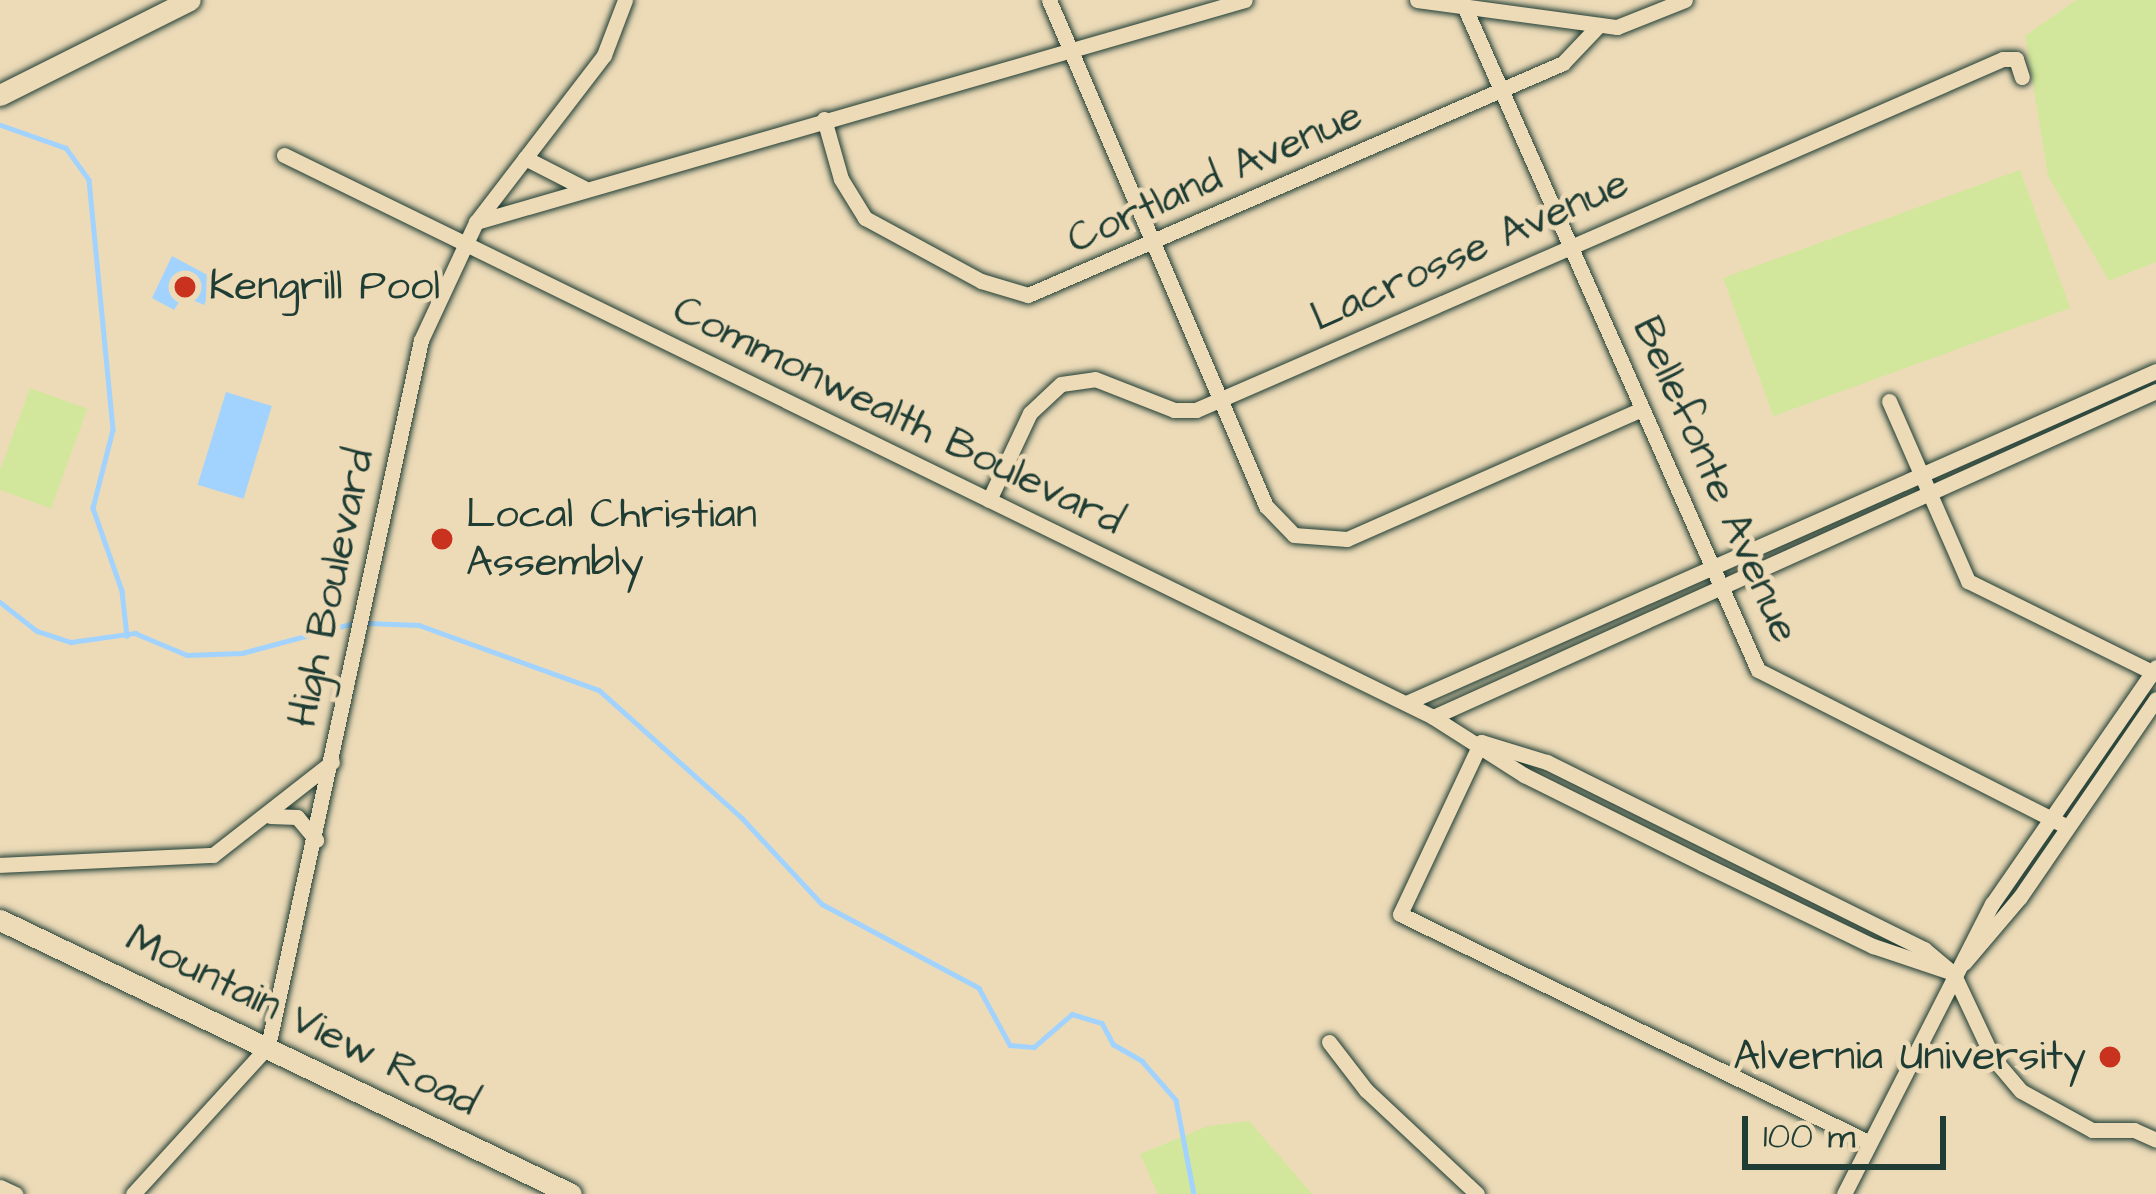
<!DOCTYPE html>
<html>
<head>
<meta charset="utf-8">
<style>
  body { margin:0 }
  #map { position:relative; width:2156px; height:1194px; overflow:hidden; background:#eddbb8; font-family:"Architects Daughter",sans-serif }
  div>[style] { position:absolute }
  .green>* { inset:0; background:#d2e79c; transform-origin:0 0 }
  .water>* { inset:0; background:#a1d3fe; transform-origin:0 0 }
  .stream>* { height:4.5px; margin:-2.25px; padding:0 2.25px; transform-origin:2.25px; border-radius:2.25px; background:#a1d3fe }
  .roads { filter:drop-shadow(0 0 3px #1f3d34) drop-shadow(0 0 3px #1f3d34) }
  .street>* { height:15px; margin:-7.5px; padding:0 7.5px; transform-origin:7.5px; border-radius:7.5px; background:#eddbb8 }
  .secondary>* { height:21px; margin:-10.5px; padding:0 10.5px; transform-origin:10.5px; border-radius:10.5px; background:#eddbb8 }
  .dots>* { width:33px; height:33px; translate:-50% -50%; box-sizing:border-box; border:6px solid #eddbb8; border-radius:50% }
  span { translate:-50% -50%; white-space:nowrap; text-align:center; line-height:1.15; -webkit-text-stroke:10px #eddbb8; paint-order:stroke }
  .street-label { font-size:42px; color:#1f3d34 }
  .poi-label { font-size:42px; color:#1f3d34 }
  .left { translate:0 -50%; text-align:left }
  .right { translate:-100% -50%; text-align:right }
  .scale { position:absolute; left:1742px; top:1116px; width:204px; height:54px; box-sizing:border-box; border:6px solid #1f3d34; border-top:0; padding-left:15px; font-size:36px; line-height:42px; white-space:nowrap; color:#1f3d34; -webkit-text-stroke:9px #eddbb8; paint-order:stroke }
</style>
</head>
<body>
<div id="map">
  <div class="green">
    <i style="clip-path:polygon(2076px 0,2156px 0,2156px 262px,2109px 281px,2048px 176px,2025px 36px)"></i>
    <i style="left:2020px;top:170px;width:147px;height:316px;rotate:70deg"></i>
    <i style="left:30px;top:388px;width:61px;height:106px;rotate:20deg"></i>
    <i style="clip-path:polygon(1249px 1121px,1312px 1194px,1158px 1194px,1140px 1154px,1208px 1126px)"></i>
  </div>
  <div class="water">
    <i style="clip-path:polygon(172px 256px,215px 279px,204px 305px,183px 296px,174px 310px,152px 298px)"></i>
    <i style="left:226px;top:392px;width:48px;height:97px;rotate:17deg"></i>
  </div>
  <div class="stream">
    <i style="left:1px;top:125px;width:69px;rotate:19.5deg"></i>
    <i style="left:66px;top:148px;width:39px;rotate:54deg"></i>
    <i style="left:89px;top:180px;width:251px;rotate:84.5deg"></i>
    <i style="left:113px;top:430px;width:81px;rotate:104.4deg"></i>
    <i style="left:93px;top:508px;width:88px;rotate:70.7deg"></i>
    <i style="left:122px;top:591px;width:45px;rotate:83.7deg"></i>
    <i style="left:0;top:602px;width:47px;rotate:38.1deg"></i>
    <i style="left:37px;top:631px;width:36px;rotate:18deg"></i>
    <i style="left:71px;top:642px;width:65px;rotate:-8deg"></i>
    <i style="left:135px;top:633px;width:56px;rotate:22.9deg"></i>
    <i style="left:187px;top:655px;width:55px;rotate:-2.1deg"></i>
    <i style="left:242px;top:653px;width:116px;rotate:-15deg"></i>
    <i style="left:366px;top:623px;width:53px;rotate:2.2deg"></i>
    <i style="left:419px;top:625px;width:191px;rotate:19.9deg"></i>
    <i style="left:599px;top:690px;width:192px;rotate:41.8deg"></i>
    <i style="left:742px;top:818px;width:117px;rotate:47.1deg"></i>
    <i style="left:822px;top:904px;width:178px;rotate:28.1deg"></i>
    <i style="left:979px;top:988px;width:65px;rotate:61.5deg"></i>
    <i style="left:1010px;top:1045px;width:24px;rotate:5deg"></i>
    <i style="left:1034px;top:1047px;width:50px;rotate:-41deg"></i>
    <i style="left:1072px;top:1014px;width:31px;rotate:17deg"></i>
    <i style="left:1102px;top:1023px;width:24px;rotate:62deg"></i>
    <i style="left:1113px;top:1044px;width:34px;rotate:30deg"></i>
    <i style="left:1142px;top:1061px;width:52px;rotate:48.9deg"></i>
    <i style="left:1176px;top:1100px;width:96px;rotate:79.2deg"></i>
  </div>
  <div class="roads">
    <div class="street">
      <i style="left:1049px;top:0;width:551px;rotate:66.79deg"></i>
      <i style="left:1266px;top:506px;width:40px;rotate:46deg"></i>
      <i style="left:1294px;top:535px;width:53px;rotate:4.3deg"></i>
      <i style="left:1347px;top:539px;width:322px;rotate:-23.8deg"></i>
      <i style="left:1417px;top:0;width:202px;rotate:7.7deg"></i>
      <i style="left:1617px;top:27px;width:73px;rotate:-21.7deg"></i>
      <i style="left:1464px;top:6px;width:726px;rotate:66.12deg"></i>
      <i style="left:1758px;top:670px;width:344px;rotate:26.9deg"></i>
      <i style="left:824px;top:119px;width:62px;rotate:74.2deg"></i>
      <i style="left:841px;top:179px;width:46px;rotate:58.4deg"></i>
      <i style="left:865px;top:218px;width:132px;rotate:28.5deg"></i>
      <i style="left:981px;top:281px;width:49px;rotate:16.6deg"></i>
      <i style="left:1028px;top:295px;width:583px;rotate:-23.44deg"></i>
      <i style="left:1563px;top:63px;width:52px;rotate:-46.5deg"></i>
      <i style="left:284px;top:155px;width:1279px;rotate:26.06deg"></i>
      <i style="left:1433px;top:717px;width:108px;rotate:32.5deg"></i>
      <i style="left:1524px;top:775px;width:200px;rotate:26.4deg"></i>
      <i style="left:1703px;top:864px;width:189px;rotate:25.8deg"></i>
      <i style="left:1873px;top:946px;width:84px;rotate:18.6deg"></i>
      <i style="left:525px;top:158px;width:66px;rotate:27deg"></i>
      <i style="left:476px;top:222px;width:800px;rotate:-16.1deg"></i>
      <i style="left:1889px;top:401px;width:197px;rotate:66.3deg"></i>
      <i style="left:1968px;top:581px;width:210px;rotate:26.3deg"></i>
      <i style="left:989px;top:500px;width:96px;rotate:-64.8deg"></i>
      <i style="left:1030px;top:413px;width:42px;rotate:-43.1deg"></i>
      <i style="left:1061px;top:384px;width:34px;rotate:-8deg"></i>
      <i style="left:1095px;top:379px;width:85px;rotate:21.4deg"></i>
      <i style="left:1174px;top:410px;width:22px"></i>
      <i style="left:1196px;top:410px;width:880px;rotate:-23.51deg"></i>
      <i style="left:2003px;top:59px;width:13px"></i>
      <i style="left:2016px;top:59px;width:19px;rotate:72deg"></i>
      <i style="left:1406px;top:703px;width:820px;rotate:-23.88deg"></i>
      <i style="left:1433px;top:717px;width:793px;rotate:-24.27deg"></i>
      <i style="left:1481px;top:742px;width:69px;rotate:16.9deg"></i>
      <i style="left:1547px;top:762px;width:421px;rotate:26.4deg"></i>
      <i style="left:1924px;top:949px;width:38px;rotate:40deg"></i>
      <i style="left:1953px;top:973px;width:94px;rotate:64.8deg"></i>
      <i style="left:1993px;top:1058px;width:43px;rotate:49.7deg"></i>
      <i style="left:2021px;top:1091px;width:81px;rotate:28.8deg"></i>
      <i style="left:2092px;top:1130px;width:42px"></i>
      <i style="left:2134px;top:1130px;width:24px;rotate:24deg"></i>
      <i style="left:1481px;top:742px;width:190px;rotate:115.2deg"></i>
      <i style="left:1400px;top:914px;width:518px;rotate:25.97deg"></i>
      <i style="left:270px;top:816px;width:27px;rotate:2deg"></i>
      <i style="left:297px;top:817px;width:30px;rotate:50deg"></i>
      <i style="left:0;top:865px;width:213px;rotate:-2.7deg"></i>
      <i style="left:213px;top:855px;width:151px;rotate:-38deg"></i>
      <i style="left:1964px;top:963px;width:87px;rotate:-49.7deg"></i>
      <i style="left:2020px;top:897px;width:240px;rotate:-55.5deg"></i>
      <i style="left:1329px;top:1042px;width:61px;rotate:52.4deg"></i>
      <i style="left:1366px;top:1090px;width:152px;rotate:43.1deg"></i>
      <i style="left:0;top:1187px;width:17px;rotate:25deg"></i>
      <i style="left:133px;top:1194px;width:200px;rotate:-47.6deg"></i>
      <i style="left:268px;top:1046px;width:722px;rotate:-77.77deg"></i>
      <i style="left:421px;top:340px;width:130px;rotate:-65deg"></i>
      <i style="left:476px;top:222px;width:210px;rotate:-52.5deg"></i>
      <i style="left:604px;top:55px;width:59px;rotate:-69.1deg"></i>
      <i style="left:1844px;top:1194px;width:326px;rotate:-63deg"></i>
      <i style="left:1992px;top:904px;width:288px;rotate:-55.3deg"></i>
    </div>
    <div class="secondary">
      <i style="left:0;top:95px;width:212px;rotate:-26.6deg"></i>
      <i style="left:0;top:920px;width:633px;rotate:25.63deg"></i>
    </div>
  </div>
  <div class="dots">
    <i style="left:185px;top:287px;background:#c8321e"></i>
    <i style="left:442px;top:539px;background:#c8321e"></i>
    <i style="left:2110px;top:1057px;background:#c8321e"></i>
  </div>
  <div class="street-label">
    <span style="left:1215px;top:178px;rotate:-24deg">Cortland Avenue</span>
    <span style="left:1470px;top:251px;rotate:-24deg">Lacrosse Avenue</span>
    <span style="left:898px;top:416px;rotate:26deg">Commonwealth Boulevard</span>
    <span style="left:1715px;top:480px;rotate:66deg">Bellefonte Avenue</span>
    <span style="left:332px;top:588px;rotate:-78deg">High Boulevard</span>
    <span style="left:302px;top:1021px;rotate:26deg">Mountain View Road</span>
  </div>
  <div class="poi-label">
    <span class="left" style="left:209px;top:287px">Kengrill Pool</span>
    <span class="left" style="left:466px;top:539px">Local Christian<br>Assembly</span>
    <span class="right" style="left:2086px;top:1057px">Alvernia University</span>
  </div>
  <div class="scale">100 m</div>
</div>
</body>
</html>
